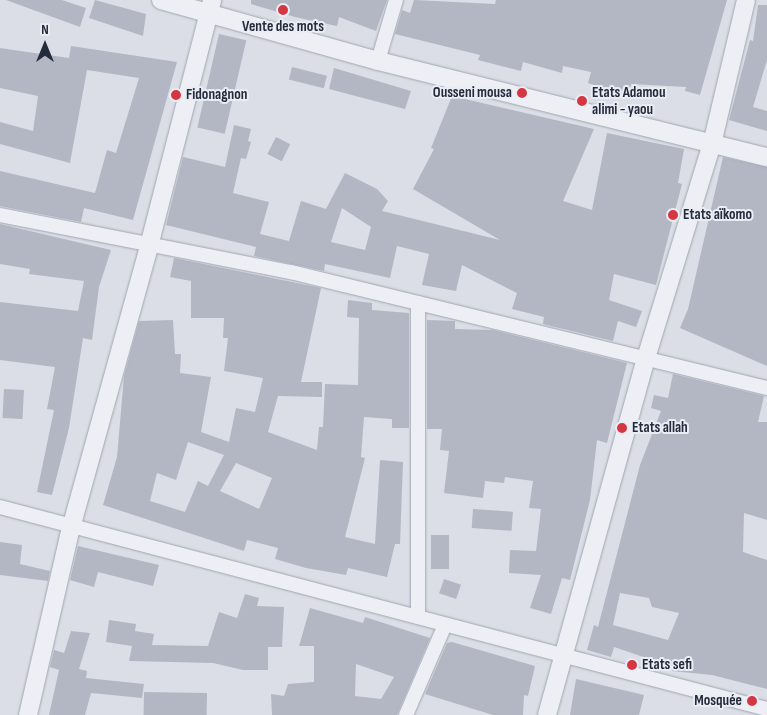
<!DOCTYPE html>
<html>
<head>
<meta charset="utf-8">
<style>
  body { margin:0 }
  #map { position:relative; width:767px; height:715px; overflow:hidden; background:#dbdee6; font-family:"Sofia Sans Condensed",sans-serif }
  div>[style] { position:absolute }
  .building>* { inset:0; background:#b2b7c3; transform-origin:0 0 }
  .roads { filter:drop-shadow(0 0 1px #a0a5b0) drop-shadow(0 0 1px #a0a5b0) }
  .minor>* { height:14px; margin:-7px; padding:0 7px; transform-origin:7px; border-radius:7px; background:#edeff4 }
  .tertiary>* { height:18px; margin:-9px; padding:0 9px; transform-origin:9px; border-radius:9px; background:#edeff4 }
  .dots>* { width:14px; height:14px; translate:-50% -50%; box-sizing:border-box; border:2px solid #eaedf4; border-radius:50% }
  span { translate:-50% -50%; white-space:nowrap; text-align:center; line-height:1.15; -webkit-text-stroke:4px #eaedf4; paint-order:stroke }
  .poi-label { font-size:15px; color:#242b3c; font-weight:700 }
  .left { translate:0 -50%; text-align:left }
  .right { translate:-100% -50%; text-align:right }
  .north { position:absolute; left:20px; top:20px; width:50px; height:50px; -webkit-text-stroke:4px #eaedf4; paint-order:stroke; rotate:0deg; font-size:14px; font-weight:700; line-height:20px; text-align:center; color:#242b3c }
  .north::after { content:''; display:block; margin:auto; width:18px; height:22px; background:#242b3c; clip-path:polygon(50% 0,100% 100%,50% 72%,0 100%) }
</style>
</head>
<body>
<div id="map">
  <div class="building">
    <i style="clip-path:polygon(6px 0,62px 0,86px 8px,80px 27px)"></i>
    <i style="clip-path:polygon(95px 0,146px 14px,143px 36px,89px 18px)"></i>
    <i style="clip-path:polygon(251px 0,387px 0,376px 31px,339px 17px,337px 26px,295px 17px,251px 4px)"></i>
    <i style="clip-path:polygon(414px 0,495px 4px,496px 0,727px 0,700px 95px,685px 91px,686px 87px,631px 84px,629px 97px,588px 83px,591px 72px,563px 66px,562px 73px,523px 62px,521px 71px,478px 60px,480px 55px,395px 34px,402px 10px,410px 13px)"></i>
    <i style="clip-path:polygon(758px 5px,767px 5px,767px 60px,753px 107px,767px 111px,767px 131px,729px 120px,750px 40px,753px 41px)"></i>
    <i style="left:219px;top:34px;width:28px;height:96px;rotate:13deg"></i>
    <i style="clip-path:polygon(71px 46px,177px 62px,133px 220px,84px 208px,81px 222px,0 206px,0 171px,95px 193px,107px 150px,116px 153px,139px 78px,87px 70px,70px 163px,0 144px,0 122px,33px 131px,38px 96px,0 88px,0 48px,69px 58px)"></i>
    <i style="left:292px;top:67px;width:36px;height:13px;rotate:14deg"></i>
    <i style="clip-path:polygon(334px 68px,411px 91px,405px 109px,329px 89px)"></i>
    <i style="clip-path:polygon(evenodd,452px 96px,594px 129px,563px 201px,592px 210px,607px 133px,684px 149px,678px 183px,682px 184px,656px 285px,614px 274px,609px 300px,642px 311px,636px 327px,618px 321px,613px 341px,543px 324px,544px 317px,512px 309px,517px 293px,462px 265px,456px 291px,422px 285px,429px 254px,397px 246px,390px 278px,325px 264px,324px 271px,254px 256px,256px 247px,166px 225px,183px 157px,225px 167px,234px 125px,251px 129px,248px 141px,251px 142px,246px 159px,241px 158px,233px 193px,269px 202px,260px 234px,289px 241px,301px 201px,326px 209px,345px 173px,377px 189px,388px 201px,382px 211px,500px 240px,413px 189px,434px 149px,431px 148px,452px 96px,342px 208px,371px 227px,365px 250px,331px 242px,342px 208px)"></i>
    <i style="left:276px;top:137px;width:16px;height:19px;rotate:27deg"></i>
    <i style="clip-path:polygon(723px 157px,767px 167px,767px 366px,680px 328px,688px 309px)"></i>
    <i style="clip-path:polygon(0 224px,111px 250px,99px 287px,92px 340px,83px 338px,69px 428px,52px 495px,37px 492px,54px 410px,47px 409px,55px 367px,0 360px,0 302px,78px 311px,84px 281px,29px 274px,30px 269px,0 264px)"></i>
    <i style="clip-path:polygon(evenodd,174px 258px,321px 288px,301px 382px,322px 382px,322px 397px,278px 396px,268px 432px,317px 450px,319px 427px,323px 427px,325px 384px,358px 385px,359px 318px,347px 317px,348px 300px,372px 303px,372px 310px,409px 313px,409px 428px,392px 428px,392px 419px,364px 417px,361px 457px,365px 458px,345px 537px,375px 544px,380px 460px,403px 462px,400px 544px,395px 544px,387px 577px,348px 568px,346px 575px,306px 568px,275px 559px,278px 548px,247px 540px,244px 551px,103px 505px,117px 457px,124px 376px,139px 321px,173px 320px,175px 354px,181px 354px,180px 373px,211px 377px,201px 432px,229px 442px,236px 408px,255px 412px,263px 378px,224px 371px,228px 338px,223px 338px,224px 318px,191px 318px,191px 281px,170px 277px,174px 258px,188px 442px,224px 455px,208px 486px,198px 481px,185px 512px,150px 501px,157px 473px,176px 480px,188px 442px,174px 258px,236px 463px,272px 478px,259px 509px,220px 491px,236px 463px)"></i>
    <i style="clip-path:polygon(427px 320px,455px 321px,455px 329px,493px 330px,627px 363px,607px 443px,597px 440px,590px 500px,570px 580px,562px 578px,551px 614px,530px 608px,541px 575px,509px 573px,510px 550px,536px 551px,541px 509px,529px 508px,533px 481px,505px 477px,504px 483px,485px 481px,483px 498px,444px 493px,449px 451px,440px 450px,442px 429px,427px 429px)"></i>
    <i style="clip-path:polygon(evenodd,673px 374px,764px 396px,758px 422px,767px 422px,767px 520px,744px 513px,743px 552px,767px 560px,767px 689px,712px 675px,672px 671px,673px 667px,614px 647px,611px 657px,587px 650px,594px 625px,598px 627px,640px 465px,661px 411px,651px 408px,654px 395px,668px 398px,673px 374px,620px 593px,649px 598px,652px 607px,679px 613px,668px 640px,613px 625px,620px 593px)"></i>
    <i style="left:4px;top:389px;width:20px;height:29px;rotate:3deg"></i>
    <i style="left:473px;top:509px;width:40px;height:19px;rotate:4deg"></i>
    <i style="left:431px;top:535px;width:18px;height:34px"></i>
    <i style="clip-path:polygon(0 542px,22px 545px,20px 564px,50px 571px,48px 581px,0 575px)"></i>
    <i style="clip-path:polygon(78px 546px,159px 565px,153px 586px,98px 572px,94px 587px,70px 580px)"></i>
    <i style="left:444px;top:579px;width:18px;height:15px;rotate:19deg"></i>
    <i style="clip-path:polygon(245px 594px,259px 598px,257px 606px,284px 607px,282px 647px,268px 647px,268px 670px,243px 670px,213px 663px,129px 661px,132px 646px,106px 642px,109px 620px,136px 624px,135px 631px,154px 634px,152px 645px,208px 646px,219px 612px,237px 618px)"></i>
    <i style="clip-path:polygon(evenodd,310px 608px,363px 623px,365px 617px,430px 638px,397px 715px,272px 715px,271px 694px,284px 696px,288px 684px,314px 682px,314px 646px,299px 646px,310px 608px,356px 664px,394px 677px,381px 699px,355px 696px,356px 664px)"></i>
    <i style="clip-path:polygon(71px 631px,90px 633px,79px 669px,87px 671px,86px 678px,144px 684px,142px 698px,91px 693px,85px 715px,49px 715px,59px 670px,50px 667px,54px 650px,64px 653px)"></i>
    <i style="clip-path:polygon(452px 642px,535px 666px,528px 696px,524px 695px,523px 715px,493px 715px,425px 694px,447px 643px)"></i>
    <i style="clip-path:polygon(576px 679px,644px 695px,639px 715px,570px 715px)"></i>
    <i style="left:144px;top:692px;width:63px;height:23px;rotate:1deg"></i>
  </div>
  <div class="roads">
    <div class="minor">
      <i style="left:378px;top:61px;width:64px;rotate:-73.6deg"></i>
      <i style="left:0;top:215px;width:297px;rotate:11.1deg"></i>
      <i style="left:291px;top:272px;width:490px;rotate:13.7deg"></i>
      <i style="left:0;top:507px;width:793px;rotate:14.75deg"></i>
      <i style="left:418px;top:617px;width:314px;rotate:-90deg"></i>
      <i style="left:406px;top:715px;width:98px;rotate:-66.6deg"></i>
    </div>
    <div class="tertiary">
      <i style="left:161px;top:0;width:225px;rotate:15.7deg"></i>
      <i style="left:378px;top:61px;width:401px;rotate:13.9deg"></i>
      <i style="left:28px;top:715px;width:192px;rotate:-77.1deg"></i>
      <i style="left:71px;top:528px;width:293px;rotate:-74.5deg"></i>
      <i style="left:149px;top:246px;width:254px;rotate:-75.6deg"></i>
      <i style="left:547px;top:715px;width:370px;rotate:-74.5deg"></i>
      <i style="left:646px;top:358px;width:224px;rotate:-72.9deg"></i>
      <i style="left:712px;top:144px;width:148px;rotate:-76.7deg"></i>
    </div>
  </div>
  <div class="dots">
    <i style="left:283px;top:10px;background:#d43742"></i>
    <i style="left:522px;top:93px;background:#d43742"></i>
    <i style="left:176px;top:95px;background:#d43742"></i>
    <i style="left:582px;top:101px;background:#d43742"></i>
    <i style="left:673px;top:215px;background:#d43742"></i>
    <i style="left:622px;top:428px;background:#d43742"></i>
    <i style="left:632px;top:665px;background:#d43742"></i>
    <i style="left:752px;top:701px;background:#d43742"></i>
  </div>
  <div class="poi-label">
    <span style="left:283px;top:27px">Vente des mots</span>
    <span class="left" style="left:592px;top:101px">Etats Adamou<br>alimi - yaou</span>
    <span class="right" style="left:512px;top:93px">Ousseni mousa</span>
    <span class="left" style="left:186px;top:95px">Fidonagnon</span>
    <span class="left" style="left:683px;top:215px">Etats aïkomo</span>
    <span class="left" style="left:632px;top:428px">Etats allah</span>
    <span class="left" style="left:642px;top:665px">Etats sefi</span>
    <span class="right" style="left:742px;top:701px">Mosquée</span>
  </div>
  <div class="north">N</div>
</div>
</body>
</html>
